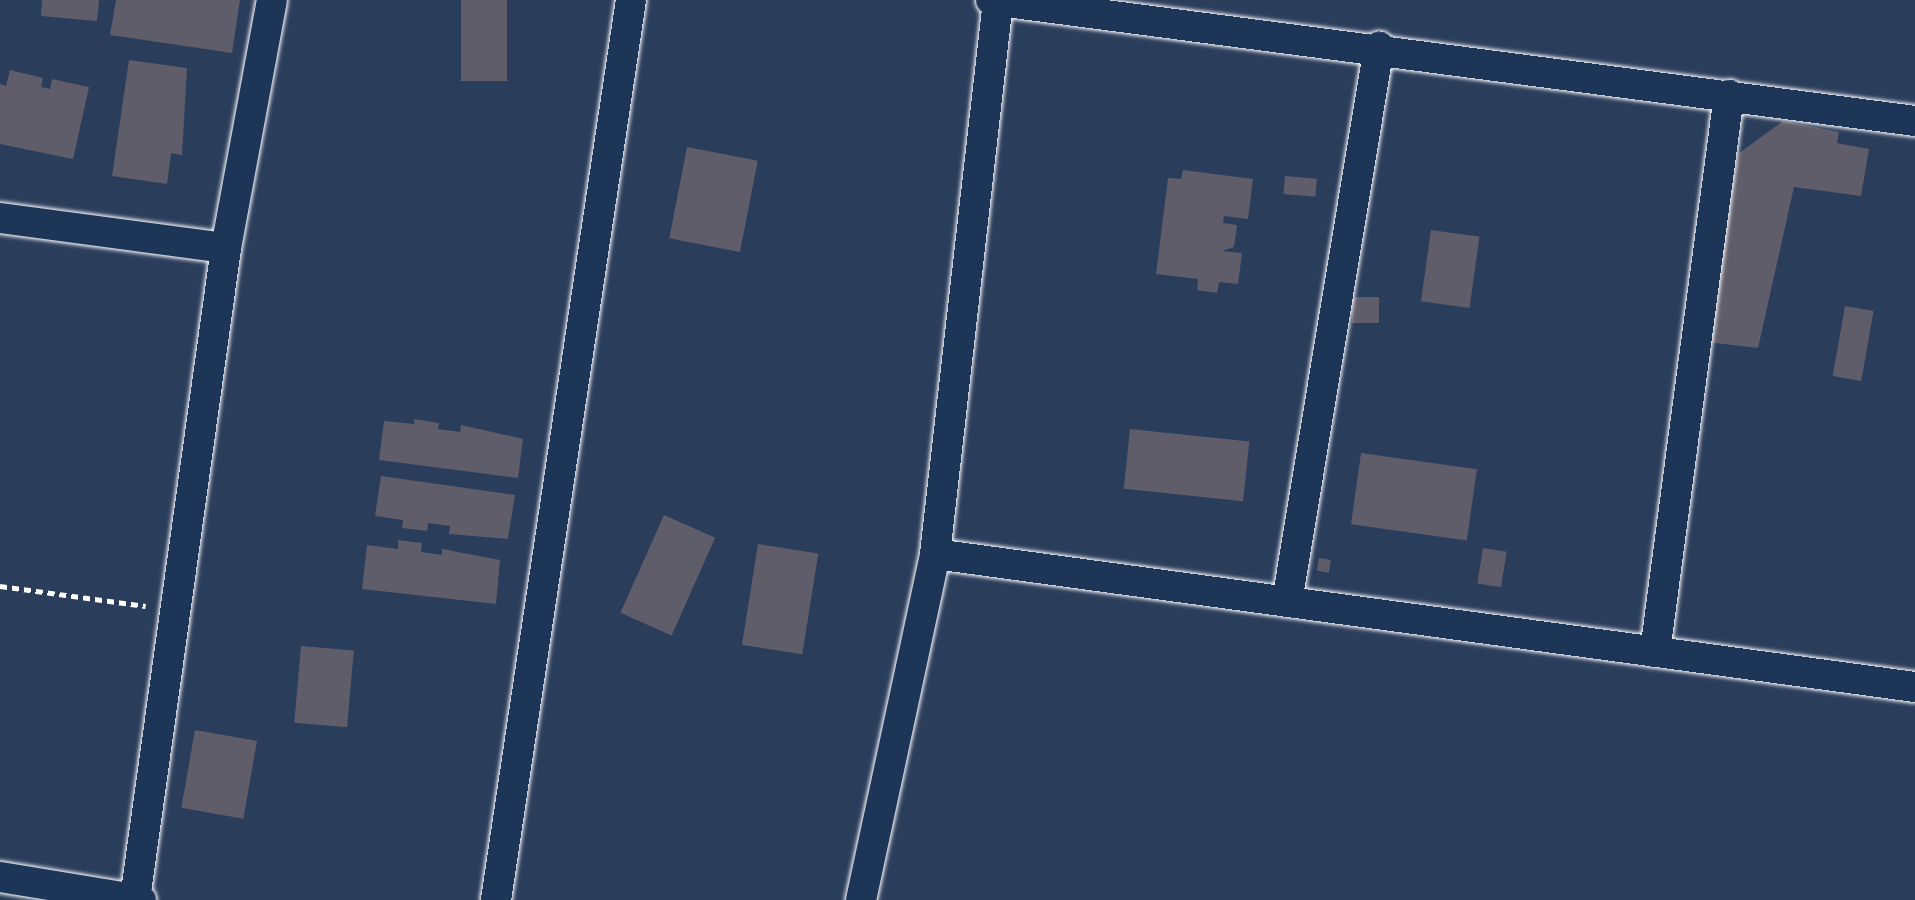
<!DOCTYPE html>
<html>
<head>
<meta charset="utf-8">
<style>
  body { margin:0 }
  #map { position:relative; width:1915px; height:900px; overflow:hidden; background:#2a3d5b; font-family:Delius,sans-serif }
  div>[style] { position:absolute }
  .building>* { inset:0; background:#605d6b; transform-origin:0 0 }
  .path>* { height:4.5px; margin-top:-2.25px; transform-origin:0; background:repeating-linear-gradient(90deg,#fff 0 7px,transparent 0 12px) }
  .roads { filter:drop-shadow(0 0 2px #fff) drop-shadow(0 0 2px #fff) }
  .minor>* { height:30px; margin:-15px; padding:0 15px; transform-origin:15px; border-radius:15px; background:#1d3557 }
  span { translate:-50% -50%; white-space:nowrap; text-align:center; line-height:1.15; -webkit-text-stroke:7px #1d3557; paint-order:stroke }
</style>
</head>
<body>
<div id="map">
  <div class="building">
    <i style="clip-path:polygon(42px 0,99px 0,97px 21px,41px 16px)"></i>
    <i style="clip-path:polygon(116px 0,240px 0,232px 53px,110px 35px)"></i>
    <i style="left:461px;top:0;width:46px;height:81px"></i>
    <i style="clip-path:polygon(129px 60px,187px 68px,182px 155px,171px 153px,167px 184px,112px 176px)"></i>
    <i style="clip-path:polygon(10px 70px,43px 78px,41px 87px,50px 89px,52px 79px,89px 87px,73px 159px,0 144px,0 84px,6px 86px)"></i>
    <i style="clip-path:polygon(1783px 121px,1839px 132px,1837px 143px,1869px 149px,1861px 196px,1794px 187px,1758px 348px,1707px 342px,1738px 154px)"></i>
    <i style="left:687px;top:147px;width:72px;height:93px;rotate:11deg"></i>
    <i style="clip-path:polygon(1183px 170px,1253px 179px,1248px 219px,1224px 216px,1223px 223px,1237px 225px,1234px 247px,1222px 251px,1242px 253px,1238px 284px,1219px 282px,1217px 293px,1197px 290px,1198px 279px,1156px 274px,1168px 178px,1181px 179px)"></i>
    <i style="left:1285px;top:176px;width:32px;height:18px;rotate:5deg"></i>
    <i style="left:1431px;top:230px;width:49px;height:72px;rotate:8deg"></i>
    <i style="left:1352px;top:297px;width:27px;height:26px"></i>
    <i style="left:1845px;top:306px;width:29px;height:71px;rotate:10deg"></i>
    <i style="clip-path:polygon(414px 419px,439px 423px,438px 429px,460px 432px,461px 425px,523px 439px,518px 478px,379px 460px,384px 421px,414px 424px)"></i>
    <i style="left:1130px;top:429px;width:120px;height:60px;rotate:6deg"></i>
    <i style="left:1361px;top:453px;width:117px;height:72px;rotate:8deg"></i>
    <i style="clip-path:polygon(381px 476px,515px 495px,508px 539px,449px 534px,450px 526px,428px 523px,427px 531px,402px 528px,403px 520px,375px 516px)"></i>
    <i style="left:664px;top:515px;width:56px;height:107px;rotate:24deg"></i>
    <i style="clip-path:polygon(398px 540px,422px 543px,421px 552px,442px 555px,442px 549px,500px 560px,496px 604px,362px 589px,367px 545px,398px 549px)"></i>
    <i style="left:758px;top:544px;width:61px;height:102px;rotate:9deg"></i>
    <i style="left:1483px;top:548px;width:24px;height:36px;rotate:9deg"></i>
    <i style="left:1319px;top:558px;width:12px;height:13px;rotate:9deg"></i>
    <i style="left:301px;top:646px;width:53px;height:77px;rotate:5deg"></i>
    <i style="left:195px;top:730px;width:63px;height:79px;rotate:10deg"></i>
  </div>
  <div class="path">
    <i style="left:0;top:586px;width:147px;rotate:7.8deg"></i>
  </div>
  <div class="roads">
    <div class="minor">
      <i style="left:991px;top:0;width:932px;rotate:7.46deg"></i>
      <i style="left:0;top:218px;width:228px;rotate:7.6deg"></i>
      <i style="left:226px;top:248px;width:252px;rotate:-79.5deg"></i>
      <i style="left:935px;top:554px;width:989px;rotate:7.73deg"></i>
      <i style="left:1287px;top:602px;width:563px;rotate:-80.59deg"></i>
      <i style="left:1655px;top:652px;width:562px;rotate:-82.43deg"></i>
      <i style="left:0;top:877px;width:143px;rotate:9.3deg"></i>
      <i style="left:135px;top:899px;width:657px;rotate:-82.04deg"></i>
      <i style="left:496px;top:900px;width:910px;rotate:-81.47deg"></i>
      <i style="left:861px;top:900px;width:354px;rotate:-77.9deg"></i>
      <i style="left:935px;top:554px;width:557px;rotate:-83.5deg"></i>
    </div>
  </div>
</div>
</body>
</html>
